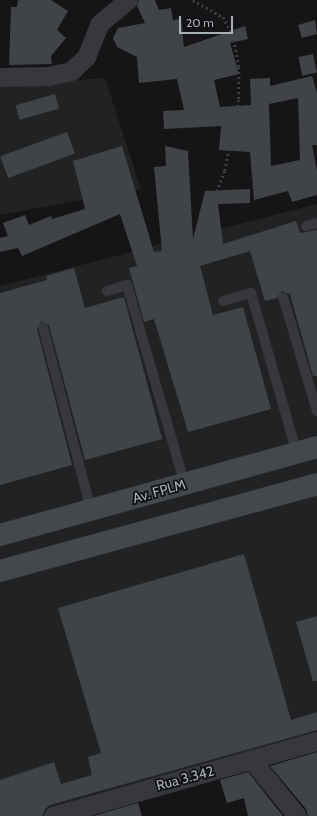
<!DOCTYPE html>
<html>
<head>
<meta charset="utf-8">
<style>
  body { margin:0 }
  #map { position:relative; width:317px; height:816px; overflow:hidden; background:#151517; font-family:Cabin,sans-serif }
  div>[style] { position:absolute }
  .built>* { inset:0; background:#212224 }
  .building>* { inset:0; background:#414447; transform-origin:0 0 }
  .path>* { height:2.5px; margin-top:-1.25px; transform-origin:0; background:repeating-linear-gradient(90deg,#3c4043 0 2px,transparent 0 5px) }
  .service>* { height:10px; margin:-5px; padding:0 5px; transform-origin:5px; border-radius:5px; background:#36383c }
  .minor>* { height:19px; margin:-9.5px; padding:0 9.5px; transform-origin:9.5px; border-radius:9.5px; background:#36383c }
  .secondary>* { height:22px; margin:-11px; padding:0 11px; transform-origin:11px; border-radius:11px; background:#44484c }
  span { translate:-50% -50%; white-space:nowrap; text-align:center; line-height:1.15; -webkit-text-stroke:3.5px #101012; paint-order:stroke }
  .street-label { font-size:14px; color:#a7b0b7 }
  .scale { position:absolute; left:179px; top:16px; width:54px; height:18px; box-sizing:border-box; border:2px solid #a7b0b7; border-top:0; padding-left:5px; font-size:12px; line-height:14px; white-space:nowrap; color:#a7b0b7; -webkit-text-stroke:3px #101012; paint-order:stroke }
</style>
</head>
<body>
<div id="map">
  <div class="built">
    <i style="clip-path:polygon(105px 78px,141px 189px,0 215px,0 86px)"></i>
    <i style="clip-path:polygon(317px 204px,317px 741px,53px 816px,0 816px,0 286px)"></i>
  </div>
  <div class="building">
    <i style="clip-path:polygon(18px 0,51px 0,68px 11px,57px 30px,66px 38px,51px 56px,52px 64px,9px 65px,11px 7px,17px 7px)"></i>
    <i style="clip-path:polygon(evenodd,139px 0,155px 0,159px 10px,171px 8px,173px 20px,181px 19px,184px 47px,245px 26px,248px 39px,230px 43px,239px 74px,214px 80px,220px 107px,251px 105px,250px 79px,270px 78px,270px 86px,312px 76px,317px 93px,317px 145px,312px 145px,317px 170px,317px 195px,292px 202px,288px 191px,254px 200px,250px 152px,219px 150px,221px 126px,164px 129px,163px 111px,184px 110px,177px 79px,139px 83px,137px 57px,117px 47px,113px 38px,118px 28px,145px 23px,137px 6px,139px 0,298px 98px,300px 160px,271px 166px,269px 104px,298px 98px)"></i>
    <i style="clip-path:polygon(315px 20px,317px 34px,302px 38px,298px 25px)"></i>
    <i style="left:313px;top:54px;width:19px;height:15px;rotate:78deg"></i>
    <i style="left:55px;top:94px;width:15px;height:41px;rotate:74deg"></i>
    <i style="left:67px;top:132px;width:23px;height:71px;rotate:70deg"></i>
    <i style="clip-path:polygon(122px 146px,154px 252px,162px 251px,154px 167px,166px 166px,165px 146px,188px 151px,193px 239px,205px 191px,250px 189px,250px 203px,218px 204px,223px 244px,296px 221px,300px 233px,317px 230px,317px 376px,313px 376px,290px 294px,282px 291px,277px 298px,265px 301px,250px 251px,200px 266px,213px 315px,243px 307px,271px 409px,188px 432px,154px 319px,144px 322px,129px 268px,137px 266px,120px 214px,22px 256px,18px 248px,0 252px,0 238px,8px 236px,3px 223px,25px 215px,29px 225px,51px 216px,52px 219px,85px 209px,73px 161px)"></i>
    <i style="clip-path:polygon(74px 268px,85px 308px,124px 297px,162px 439px,85px 460px,49px 325px,41px 321px,37px 329px,72px 465px,0 485px,0 293px,47px 280px,46px 276px)"></i>
    <i style="clip-path:polygon(244px 554px,291px 720px,317px 712px,317px 730px,50px 805px,45px 809px,42px 816px,0 816px,0 780px,54px 762px,61px 784px,92px 775px,88px 757px,101px 753px,58px 608px)"></i>
    <i style="clip-path:polygon(317px 616px,317px 681px,313px 681px,296px 622px)"></i>
    <i style="clip-path:polygon(317px 752px,317px 816px,308px 816px,306px 809px,270px 766px)"></i>
    <i style="clip-path:polygon(248px 772px,283px 816px,248px 816px,244px 798px,227px 803px,220px 780px)"></i>
    <i style="clip-path:polygon(138px 803px,142px 816px,93px 816px)"></i>
  </div>
  <div class="path">
    <i style="left:193px;top:0;width:34px;rotate:30deg"></i>
    <i style="left:223px;top:17px;width:21px;rotate:61deg"></i>
    <i style="left:233px;top:35px;width:33px;rotate:79deg"></i>
    <i style="left:239px;top:67px;width:33px;rotate:90deg"></i>
    <i style="left:239px;top:100px;width:72px;rotate:101.2deg"></i>
    <i style="left:225px;top:171px;width:28px;rotate:111deg"></i>
    <i style="left:215px;top:197px;width:16px;rotate:130deg"></i>
  </div>
  <div class="service">
    <i style="left:306px;top:226px;width:11px;rotate:-15deg"></i>
    <i style="left:107px;top:291px;width:21px;rotate:-17deg"></i>
    <i style="left:127px;top:285px;width:207px;rotate:73.8deg"></i>
    <i style="left:283px;top:297px;width:119px;rotate:73.4deg"></i>
    <i style="left:223px;top:301px;width:29px;rotate:-16deg"></i>
    <i style="left:251px;top:293px;width:166px;rotate:74deg"></i>
    <i style="left:43px;top:327px;width:189px;rotate:75.3deg"></i>
  </div>
  <div class="minor">
    <i style="left:0;top:77px;width:48px;rotate:-1.2deg"></i>
    <i style="left:48px;top:76px;width:24px;rotate:-12deg"></i>
    <i style="left:71px;top:71px;width:21px;rotate:-43deg"></i>
    <i style="left:86px;top:57px;width:35px;rotate:-68deg"></i>
    <i style="left:99px;top:24px;width:38px;rotate:-40deg"></i>
    <i style="left:251px;top:759px;width:73px;rotate:51.1deg"></i>
    <i style="left:53px;top:816px;width:274px;rotate:-15.9deg"></i>
  </div>
  <div class="secondary">
    <i style="left:0;top:535px;width:329px;rotate:-15.5deg"></i>
    <i style="left:0;top:571px;width:329px;rotate:-15.3deg"></i>
  </div>
  <div class="street-label">
    <span style="left:159px;top:491px;rotate:-16deg">Av. FPLM</span>
    <span style="left:185px;top:778px;rotate:-15deg">Rua 3.342</span>
  </div>
  <div class="scale">20 m</div>
</div>
</body>
</html>
